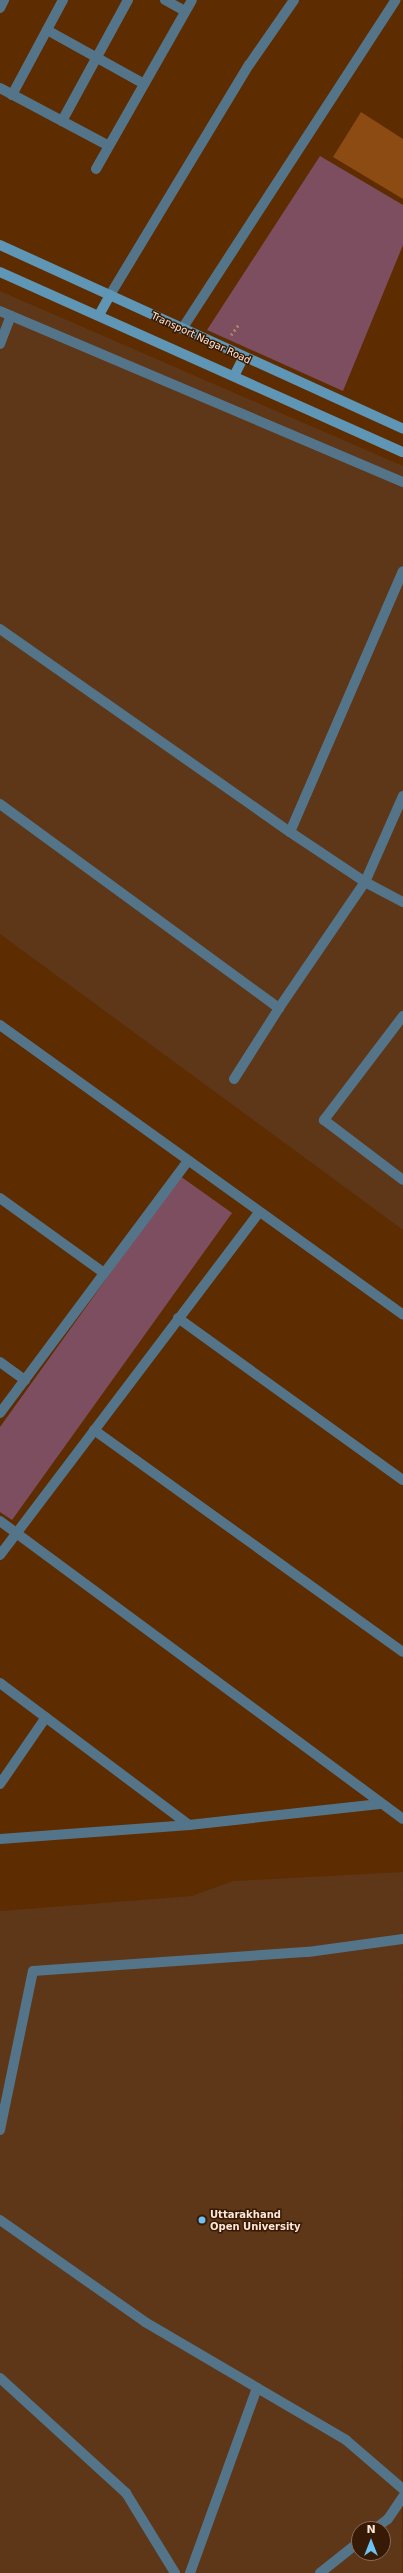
<!DOCTYPE html>
<html>
<head>
<meta charset="utf-8">
<style>
  body { margin:0 }
  #map { position:relative; width:403px; height:2573px; overflow:hidden; background:#5d2c00; font-family:"DejaVu Sans",sans-serif }
  div>[style] { position:absolute }
  .built>* { inset:0; background:#5e3618 }
  .green>* { inset:0; background:#7d4e60 }
  .building>* { inset:0; background:#8c4b12 }
  .path>* { height:2.5px; margin-top:-1.25px; transform-origin:0; background:repeating-linear-gradient(90deg,#aa8566 0 2px,transparent 0 5px) }
  .service>* { height:10px; margin:-5px; padding:0 5px; transform-origin:5px; border-radius:5px; background:#547589 }
  .minor>* { height:10px; margin:-5px; padding:0 5px; transform-origin:5px; border-radius:5px; background:#547589 }
  .secondary>* { height:10px; margin:-5px; padding:0 5px; transform-origin:5px; border-radius:5px; background:#5f95b5 }
  .dots>* { width:11px; height:11px; translate:-50% -50%; box-sizing:border-box; border:2px solid #361a05; border-radius:50% }
  span { translate:-50% -50%; white-space:nowrap; text-align:center; line-height:1.15; -webkit-text-stroke:3px #361a05; paint-order:stroke }
  .street-label { font-size:10px; color:#fee7d7 }
  .poi-label { font-size:10px; color:#fee7d7; font-weight:700 }
  .left { translate:0 -50%; text-align:left }
  .north { position:absolute; left:351px; top:2521px; width:40px; height:40px; box-sizing:border-box; background:#361a05; border:1px solid #866c59; border-radius:50%; rotate:0deg; font-size:11px; font-weight:700; line-height:16px; text-align:center; color:#fee7d7 }
  .north::after { content:''; display:block; margin:auto; width:14px; height:18px; background:#6dc2f3; clip-path:polygon(50% 0,100% 100%,50% 72%,0 100%) }
</style>
</head>
<body>
<div id="map">
  <div class="built">
    <i style="clip-path:polygon(0 291px,403px 466px,403px 1230px,0 934px)"></i>
    <i style="clip-path:polygon(evenodd,403px 1872px,402px 2573px,0 2573px,0 1911px,192px 1896px,233px 1881px,403px 1872px,359px 2529px,383px 2529px,383px 2553px,359px 2553px,359px 2529px)"></i>
  </div>
  <div class="green">
    <i style="clip-path:polygon(320px 156px,403px 205px,403px 245px,343px 391px,207px 330px)"></i>
    <i style="clip-path:polygon(180px 1176px,232px 1213px,12px 1520px,0 1512px,0 1427px)"></i>
  </div>
  <div class="building">
    <i style="clip-path:polygon(361px 112px,403px 139px,403px 199px,333px 157px)"></i>
  </div>
  <div class="path">
    <i style="left:231px;top:335px;width:14px;rotate:-54deg"></i>
  </div>
  <div class="service">
    <i style="left:0;top:2130px;width:162px;rotate:-78.3deg"></i>
    <i style="left:33px;top:1971px;width:276px;rotate:-4deg"></i>
    <i style="left:308px;top:1952px;width:96px;rotate:-7.8deg"></i>
    <i style="left:0;top:2220px;width:177px;rotate:35.1deg"></i>
    <i style="left:145px;top:2322px;width:233px;rotate:30.4deg"></i>
    <i style="left:346px;top:2440px;width:75px;rotate:40.7deg"></i>
    <i style="left:0;top:2378px;width:171px;rotate:42.4deg"></i>
    <i style="left:126px;top:2493px;width:94px;rotate:58.5deg"></i>
    <i style="left:375px;top:2529px;width:16px;rotate:-38deg"></i>
    <i style="left:388px;top:2519px;width:27px;rotate:-56deg"></i>
    <i style="left:190px;top:2573px;width:197px;rotate:-70.1deg"></i>
    <i style="left:320px;top:2573px;width:50px;rotate:-38.5deg"></i>
  </div>
  <div class="minor">
    <i style="left:165px;top:0;width:23px;rotate:29deg"></i>
    <i style="left:0;top:8px;width:9px;rotate:-63deg"></i>
    <i style="left:47px;top:30px;width:111px;rotate:29.1deg"></i>
    <i style="left:0;top:88px;width:123px;rotate:28deg"></i>
    <i style="left:12px;top:95px;width:108px;rotate:-61.8deg"></i>
    <i style="left:62px;top:121px;width:138px;rotate:-61.4deg"></i>
    <i style="left:96px;top:169px;width:194px;rotate:-60.4deg"></i>
    <i style="left:110px;top:295px;width:269px;rotate:-58.9deg"></i>
    <i style="left:249px;top:65px;width:79px;rotate:-55.3deg"></i>
    <i style="left:0;top:311px;width:438px;rotate:23deg"></i>
    <i style="left:182px;top:329px;width:392px;rotate:-57deg"></i>
    <i style="left:0;top:344px;width:30px;rotate:-69deg"></i>
    <i style="left:0;top:629px;width:354px;rotate:35deg"></i>
    <i style="left:290px;top:832px;width:90px;rotate:33.7deg"></i>
    <i style="left:365px;top:882px;width:43px;rotate:27.8deg"></i>
    <i style="left:0;top:804px;width:346px;rotate:36.2deg"></i>
    <i style="left:279px;top:1008px;width:153px;rotate:-55.7deg"></i>
    <i style="left:365px;top:882px;width:94px;rotate:-66.2deg"></i>
    <i style="left:290px;top:832px;width:284px;rotate:-66.6deg"></i>
    <i style="left:403px;top:1016px;width:131px;rotate:127.2deg"></i>
    <i style="left:324px;top:1120px;width:99px;rotate:37.2deg"></i>
    <i style="left:0;top:1025px;width:496px;rotate:35.7deg"></i>
    <i style="left:234px;top:1079px;width:84px;rotate:-57.6deg"></i>
    <i style="left:0;top:1198px;width:128px;rotate:35.8deg"></i>
    <i style="left:178px;top:1318px;width:277px;rotate:35.8deg"></i>
    <i style="left:0;top:1362px;width:31px;rotate:36deg"></i>
    <i style="left:0;top:1413px;width:314px;rotate:-53.3deg"></i>
    <i style="left:94px;top:1430px;width:380px;rotate:35.7deg"></i>
    <i style="left:0;top:1521px;width:501px;rotate:36.48deg"></i>
    <i style="left:0;top:1555px;width:430px;rotate:-52.9deg"></i>
    <i style="left:0;top:1683px;width:236px;rotate:36.9deg"></i>
    <i style="left:0;top:1784px;width:81px;rotate:-55.5deg"></i>
    <i style="left:0;top:1839px;width:190px;rotate:-4.2deg"></i>
    <i style="left:189px;top:1825px;width:192px;rotate:-6.3deg"></i>
  </div>
  <div class="secondary">
    <i style="left:0;top:245px;width:443px;rotate:24.5deg"></i>
    <i style="left:0;top:272px;width:441px;rotate:24.1deg"></i>
    <i style="left:99px;top:315px;width:23px;rotate:-61deg"></i>
    <i style="left:234px;top:376px;width:20px;rotate:-63deg"></i>
  </div>
  <div class="dots">
    <i style="left:202px;top:2220px;background:#6dc2f3"></i>
  </div>
  <div class="street-label">
    <span style="left:201px;top:338px;rotate:25deg">Transport Nagar Road</span>
  </div>
  <div class="poi-label">
    <span class="left" style="left:210px;top:2220px">Uttarakhand<br>Open University</span>
  </div>
  <div class="north">N</div>
</div>
</body>
</html>
